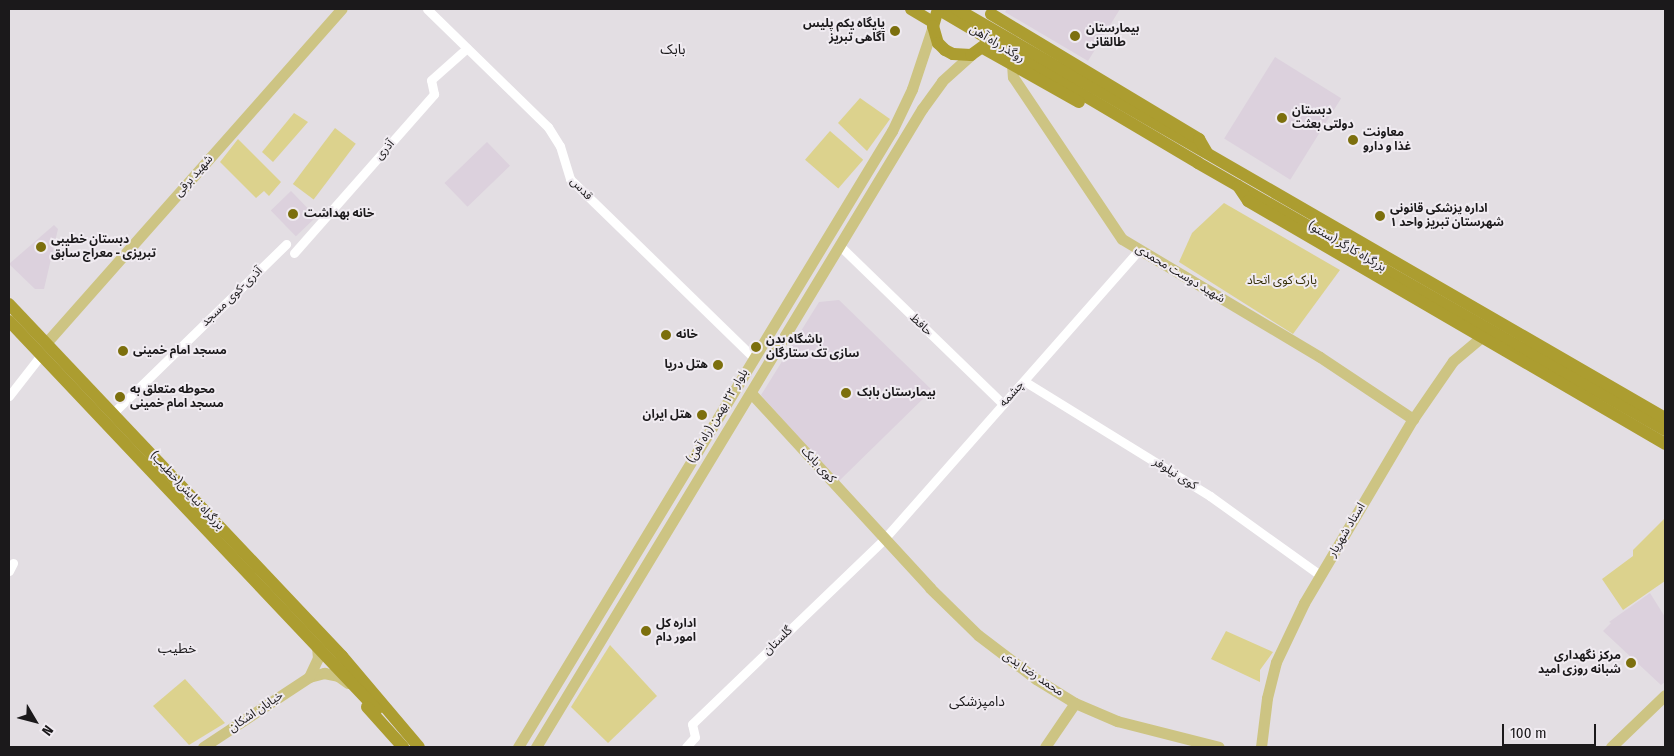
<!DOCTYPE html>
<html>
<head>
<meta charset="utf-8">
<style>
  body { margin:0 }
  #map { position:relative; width:1674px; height:756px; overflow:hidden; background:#e3dee3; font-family:"Fira Sans Condensed","Noto Sans Arabic",sans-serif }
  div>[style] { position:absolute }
  .built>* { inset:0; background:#dcd1dd; transform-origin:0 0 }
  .green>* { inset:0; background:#dcd28d; transform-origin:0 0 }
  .minor>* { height:9px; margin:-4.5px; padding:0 4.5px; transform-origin:4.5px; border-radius:4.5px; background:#fff }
  .major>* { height:11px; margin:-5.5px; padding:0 5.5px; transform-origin:5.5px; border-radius:5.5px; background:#cdc483 }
  .highway>* { height:12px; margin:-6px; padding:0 6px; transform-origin:6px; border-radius:6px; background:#ac9d30 }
  .dots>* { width:14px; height:14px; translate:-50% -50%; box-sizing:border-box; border:2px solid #f0ebf1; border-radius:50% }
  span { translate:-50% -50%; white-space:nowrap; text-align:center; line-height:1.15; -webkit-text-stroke:4px #f0ebf1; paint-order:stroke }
  .poi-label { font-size:12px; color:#1b191b; font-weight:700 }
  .right { translate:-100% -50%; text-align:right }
  .left { translate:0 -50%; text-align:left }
  .street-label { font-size:12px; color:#1b191b }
  .park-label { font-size:12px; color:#312a00 }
  .neighbourhood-label { font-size:14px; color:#1b191b }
  .frame { position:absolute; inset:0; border:10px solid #1b191b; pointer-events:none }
  .north { position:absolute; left:10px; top:696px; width:50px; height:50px; -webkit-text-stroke:4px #f0ebf1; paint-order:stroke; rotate:127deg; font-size:14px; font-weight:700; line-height:20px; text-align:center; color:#1b191b }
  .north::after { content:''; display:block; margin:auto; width:18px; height:22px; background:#1b191b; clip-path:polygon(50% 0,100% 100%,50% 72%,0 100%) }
  .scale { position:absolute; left:1502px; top:724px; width:94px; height:22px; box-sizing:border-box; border:2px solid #1b191b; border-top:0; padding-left:6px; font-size:15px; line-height:18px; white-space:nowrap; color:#1b191b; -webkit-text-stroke:4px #f0ebf1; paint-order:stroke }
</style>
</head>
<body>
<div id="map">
  <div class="built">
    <i style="clip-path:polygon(1007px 9px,1120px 9px,1088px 61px,1005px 12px)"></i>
    <i style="left:1275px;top:57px;width:78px;height:96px;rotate:32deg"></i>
    <i style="left:487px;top:142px;width:33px;height:59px;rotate:46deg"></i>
    <i style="left:291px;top:191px;width:36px;height:28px;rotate:46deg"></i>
    <i style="clip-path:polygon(54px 225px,58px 229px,44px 289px,35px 289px,9px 264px)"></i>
    <i style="clip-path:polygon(839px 300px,932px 390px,838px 482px,761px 395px,819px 302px)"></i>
    <i style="clip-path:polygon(1650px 593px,1665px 617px,1665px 682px,1661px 685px,1603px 631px,1611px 623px,1609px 622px)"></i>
  </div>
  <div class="green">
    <i style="clip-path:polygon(860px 98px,890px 119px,867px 151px,838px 123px)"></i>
    <i style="clip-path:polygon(294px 113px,308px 122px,273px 162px,262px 152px)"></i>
    <i style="left:335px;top:128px;width:26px;height:70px;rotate:37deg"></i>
    <i style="left:830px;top:131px;width:44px;height:38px;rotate:41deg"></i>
    <i style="clip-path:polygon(238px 139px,281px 182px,269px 196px,264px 191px,256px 198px,220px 162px)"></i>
    <i style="clip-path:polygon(1224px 203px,1340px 270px,1293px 334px,1179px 262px,1192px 233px)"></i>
    <i style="clip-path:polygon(1665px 518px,1665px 581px,1623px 610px,1602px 579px,1633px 556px,1633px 550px)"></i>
    <i style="clip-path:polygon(1226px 631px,1273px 652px,1260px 670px,1260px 682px,1211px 659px)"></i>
    <i style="clip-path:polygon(610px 645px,657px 696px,608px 743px,571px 707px)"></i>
    <i style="clip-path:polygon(185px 679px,225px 723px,189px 745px,153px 706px)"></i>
  </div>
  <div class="minor">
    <i style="left:427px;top:9px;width:169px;rotate:44.3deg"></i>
    <i style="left:548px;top:127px;width:22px;rotate:58deg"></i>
    <i style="left:560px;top:146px;width:34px;rotate:73deg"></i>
    <i style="left:570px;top:179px;width:257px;rotate:44.2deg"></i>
    <i style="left:840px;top:246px;width:227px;rotate:44.1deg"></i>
    <i style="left:294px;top:253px;width:212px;rotate:-48.6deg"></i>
    <i style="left:434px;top:94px;width:14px;rotate:-102deg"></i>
    <i style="left:431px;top:80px;width:48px;rotate:-41.6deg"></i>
    <i style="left:1024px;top:381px;width:219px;rotate:31.7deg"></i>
    <i style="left:1210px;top:496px;width:135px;rotate:35.7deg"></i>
    <i style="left:9px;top:396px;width:52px;rotate:-52deg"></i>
    <i style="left:113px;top:413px;width:242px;rotate:-44.3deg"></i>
    <i style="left:9px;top:571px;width:9px;rotate:-63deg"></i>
    <i style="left:686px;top:747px;width:13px;rotate:-48deg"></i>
    <i style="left:695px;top:737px;width:13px;rotate:-103deg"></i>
    <i style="left:692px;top:724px;width:268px;rotate:-43.9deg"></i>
    <i style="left:885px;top:538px;width:384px;rotate:-48.6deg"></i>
  </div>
  <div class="major">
    <i style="left:1012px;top:64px;width:13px;rotate:86deg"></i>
    <i style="left:1013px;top:77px;width:195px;rotate:56.1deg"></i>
    <i style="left:1122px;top:239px;width:230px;rotate:30.8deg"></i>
    <i style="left:1320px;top:357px;width:112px;rotate:33.7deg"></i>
    <i style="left:46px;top:343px;width:446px;rotate:-48.5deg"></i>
    <i style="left:751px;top:393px;width:265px;rotate:47.4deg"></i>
    <i style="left:930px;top:588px;width:67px;rotate:44.4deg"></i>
    <i style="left:978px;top:635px;width:73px;rotate:37.2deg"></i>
    <i style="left:1036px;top:679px;width:46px;rotate:31.6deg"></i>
    <i style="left:1075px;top:703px;width:46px;rotate:23.2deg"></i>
    <i style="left:1117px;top:721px;width:105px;rotate:14.3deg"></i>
    <i style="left:309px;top:677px;width:16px;rotate:-15deg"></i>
    <i style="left:324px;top:673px;width:14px;rotate:12deg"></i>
    <i style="left:338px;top:676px;width:12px;rotate:35deg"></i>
    <i style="left:203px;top:747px;width:127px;rotate:-33.4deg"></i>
    <i style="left:309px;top:677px;width:21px;rotate:-65deg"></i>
    <i style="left:318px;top:658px;width:11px;rotate:-95deg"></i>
    <i style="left:518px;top:747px;width:721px;rotate:-58.74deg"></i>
    <i style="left:892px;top:131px;width:47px;rotate:-64.5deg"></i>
    <i style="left:912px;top:89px;width:66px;rotate:-71.6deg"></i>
    <i style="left:536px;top:747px;width:746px;rotate:-58.83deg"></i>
    <i style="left:922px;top:109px;width:34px;rotate:-54deg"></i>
    <i style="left:942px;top:81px;width:39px;rotate:-42deg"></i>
    <i style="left:1045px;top:747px;width:53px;rotate:-55.7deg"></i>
    <i style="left:1261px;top:747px;width:49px;rotate:-83deg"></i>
    <i style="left:1267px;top:698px;width:37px;rotate:-76deg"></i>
    <i style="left:1276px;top:662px;width:65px;rotate:-64.6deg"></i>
    <i style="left:1304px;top:603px;width:214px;rotate:-59.4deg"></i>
    <i style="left:1413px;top:419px;width:70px;rotate:-55.4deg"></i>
    <i style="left:1453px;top:361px;width:38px;rotate:-40deg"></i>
    <i style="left:1611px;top:747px;width:75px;rotate:-43.9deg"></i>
  </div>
  <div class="highway">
    <i style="left:911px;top:9px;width:26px;rotate:31deg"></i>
    <i style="left:938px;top:9px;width:302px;rotate:30.6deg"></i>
    <i style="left:1198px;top:163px;width:538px;rotate:29.76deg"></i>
    <i style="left:938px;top:9px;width:18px;rotate:106deg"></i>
    <i style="left:933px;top:26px;width:18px;rotate:74deg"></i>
    <i style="left:938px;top:43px;width:10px;rotate:45deg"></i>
    <i style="left:945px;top:50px;width:9px;rotate:27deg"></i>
    <i style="left:953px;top:54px;width:18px;rotate:3deg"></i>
    <i style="left:971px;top:55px;width:22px;rotate:-36deg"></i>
    <i style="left:957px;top:9px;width:818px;rotate:30.01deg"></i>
    <i style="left:991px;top:14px;width:243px;rotate:31deg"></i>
    <i style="left:1199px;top:139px;width:16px;rotate:60deg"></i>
    <i style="left:983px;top:48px;width:110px;rotate:29.4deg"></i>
    <i style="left:1238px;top:186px;width:18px;rotate:56deg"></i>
    <i style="left:1248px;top:201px;width:483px;rotate:30.2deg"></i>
    <i style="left:9px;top:304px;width:485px;rotate:46.6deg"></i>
    <i style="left:342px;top:656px;width:119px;rotate:49.8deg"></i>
    <i style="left:9px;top:321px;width:535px;rotate:46.59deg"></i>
    <i style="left:367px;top:707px;width:54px;rotate:48deg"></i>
  </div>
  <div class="dots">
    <i style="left:895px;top:31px;background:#7c6f0d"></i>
    <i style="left:1075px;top:36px;background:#7c6f0d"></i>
    <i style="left:1282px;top:118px;background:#7c6f0d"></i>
    <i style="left:1353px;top:140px;background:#7c6f0d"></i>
    <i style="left:293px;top:214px;background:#7c6f0d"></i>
    <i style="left:1380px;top:216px;background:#7c6f0d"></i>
    <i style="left:41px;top:247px;background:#7c6f0d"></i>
    <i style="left:666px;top:335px;background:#7c6f0d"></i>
    <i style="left:756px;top:347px;background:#7c6f0d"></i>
    <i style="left:123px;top:351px;background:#7c6f0d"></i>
    <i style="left:718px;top:365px;background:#7c6f0d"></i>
    <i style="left:846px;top:393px;background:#7c6f0d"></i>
    <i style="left:120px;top:397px;background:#7c6f0d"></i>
    <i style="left:702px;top:415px;background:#7c6f0d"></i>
    <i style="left:646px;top:631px;background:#7c6f0d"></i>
    <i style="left:1631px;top:663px;background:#7c6f0d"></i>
  </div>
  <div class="poi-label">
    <span class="right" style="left:885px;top:31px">پایگاه یکم پلیس<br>آگاهی تبریز</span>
    <span class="left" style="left:1086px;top:36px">بیمارستان<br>طالقانی</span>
    <span class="left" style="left:1292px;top:118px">دبستان<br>دولتی بعثت</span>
    <span class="left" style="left:1363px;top:140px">معاونت<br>غذا و دارو</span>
    <span class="left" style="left:1390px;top:216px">اداره پزشکی قانونی<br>شهرستان تبریز واحد ۱</span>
    <span class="left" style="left:304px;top:214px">خانه بهداشت</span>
    <span class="left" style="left:51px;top:247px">دبستان خطیبی<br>تبریزی - معراج سابق</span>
    <span class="left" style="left:676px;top:335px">خانه</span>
    <span class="left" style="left:766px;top:347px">باشگاه بدن<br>سازی تک ستارگان</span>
    <span class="left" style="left:133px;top:351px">مسجد امام خمینی</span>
    <span class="right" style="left:708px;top:365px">هتل دریا</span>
    <span class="left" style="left:130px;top:397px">محوطه متعلق به<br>مسجد امام خمینی</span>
    <span class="left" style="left:857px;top:393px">بیمارستان بابک</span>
    <span class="right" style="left:692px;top:415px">هتل ایران</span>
    <span class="left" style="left:656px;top:631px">اداره کل<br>امور دام</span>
    <span class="right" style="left:1621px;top:663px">مرکز نگهداری<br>شبانه روزی امید</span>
  </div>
  <div class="street-label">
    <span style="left:997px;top:44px;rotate:31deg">روگذر راه آهن</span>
    <span style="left:385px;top:150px;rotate:-48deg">آذری</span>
    <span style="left:194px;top:176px;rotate:-49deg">شهید برقی</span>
    <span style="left:581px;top:189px;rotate:47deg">قدس</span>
    <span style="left:1347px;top:247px;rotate:30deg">بزرگراه کارگر (سنتو)</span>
    <span style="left:1180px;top:274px;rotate:31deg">شهید دوست محمدی</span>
    <span style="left:232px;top:297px;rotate:-44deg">آذری-کوی مسجد</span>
    <span style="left:921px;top:325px;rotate:44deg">حافظ</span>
    <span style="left:1012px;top:394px;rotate:-48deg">چشمه</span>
    <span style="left:718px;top:416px;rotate:-59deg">بلوار ۲۲ بهمن (راه آهن)</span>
    <span style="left:818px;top:465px;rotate:47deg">کوی بابک</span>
    <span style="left:1175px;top:474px;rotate:32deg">کوی نیلوفر</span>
    <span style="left:187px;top:491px;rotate:47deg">بزرگراه نیایش(خطیب)</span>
    <span style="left:1347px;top:530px;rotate:-59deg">استاد شهریار</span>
    <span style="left:778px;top:641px;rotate:-44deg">گلستان</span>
    <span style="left:1033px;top:674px;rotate:34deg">محمد رضا یدی</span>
    <span style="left:256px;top:712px;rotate:-34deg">خیابان اشکان</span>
  </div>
  <div class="park-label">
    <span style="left:1282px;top:281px">پارک کوی اتحاد</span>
  </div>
  <div class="neighbourhood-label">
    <span style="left:673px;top:50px">بابک</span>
    <span style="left:177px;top:649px">خطیب</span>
    <span style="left:977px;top:702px">دامپزشکی</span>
  </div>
  <div class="frame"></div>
  <div class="north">N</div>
  <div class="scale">100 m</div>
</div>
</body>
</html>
